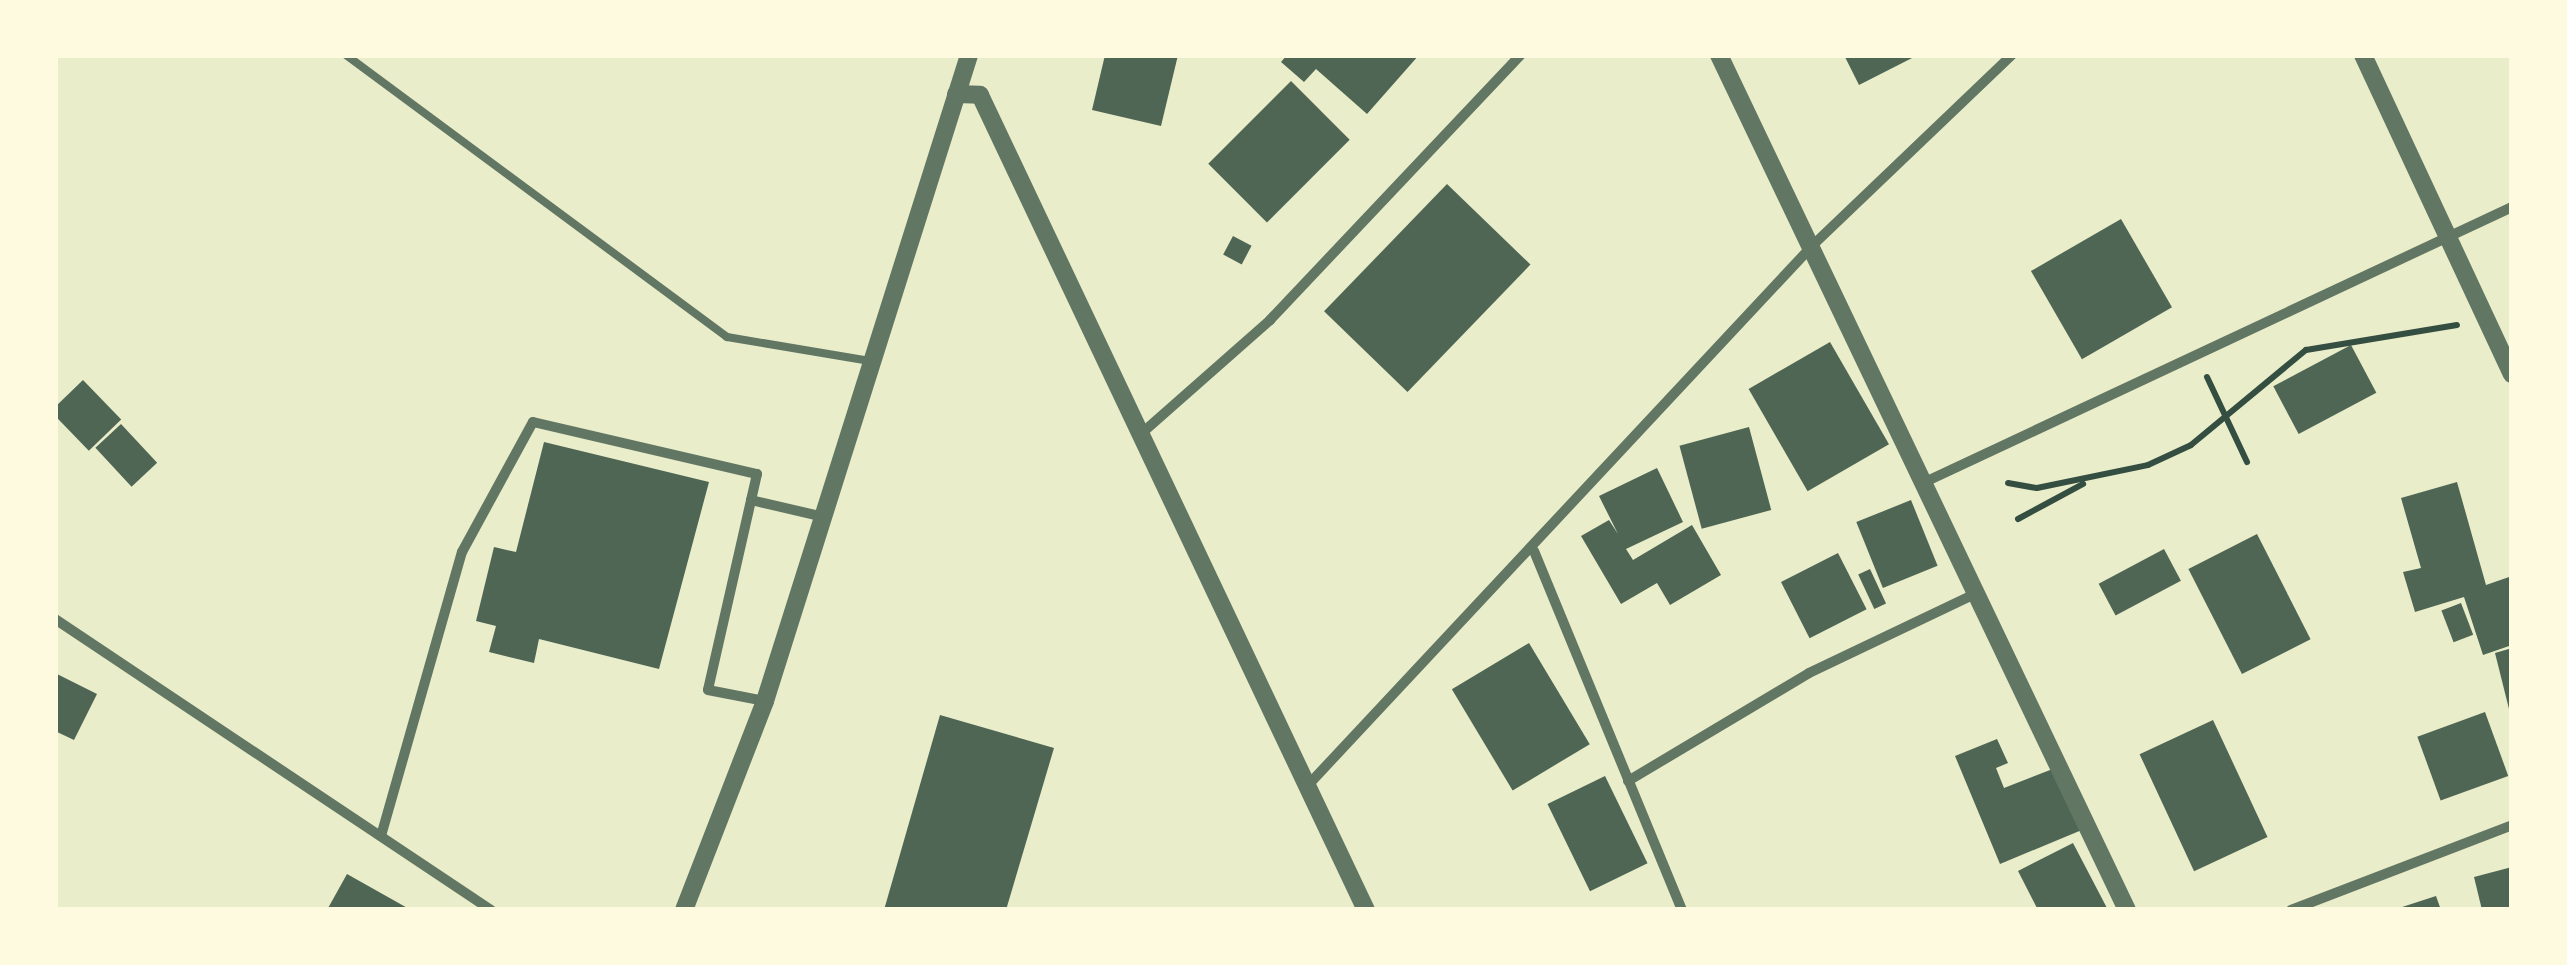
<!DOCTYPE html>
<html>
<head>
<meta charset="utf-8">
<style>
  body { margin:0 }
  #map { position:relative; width:2567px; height:965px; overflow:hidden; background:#e9edc9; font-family:"Space Grotesk",sans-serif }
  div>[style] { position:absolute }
  .building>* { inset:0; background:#4f6655; transform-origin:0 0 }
  .path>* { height:6px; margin:-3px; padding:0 3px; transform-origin:3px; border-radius:3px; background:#344e41 }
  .service>* { height:8px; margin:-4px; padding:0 4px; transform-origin:4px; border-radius:4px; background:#617663 }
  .minor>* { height:10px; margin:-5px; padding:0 5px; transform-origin:5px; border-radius:5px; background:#617663 }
  .tertiary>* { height:18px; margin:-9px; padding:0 9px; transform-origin:9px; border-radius:9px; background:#617663 }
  span { translate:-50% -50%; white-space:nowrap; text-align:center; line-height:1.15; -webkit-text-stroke:10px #fefae0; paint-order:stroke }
  .frame { position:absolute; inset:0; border:58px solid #fefae0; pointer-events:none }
</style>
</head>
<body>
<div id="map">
  <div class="building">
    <i style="clip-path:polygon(1105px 55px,1178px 55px,1161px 126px,1092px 110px)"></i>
    <i style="clip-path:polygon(1287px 55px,1419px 55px,1367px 114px,1316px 69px,1304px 82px,1281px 62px)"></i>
    <i style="clip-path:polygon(1844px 55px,1918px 55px,1859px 85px)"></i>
    <i style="left:1291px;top:81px;width:83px;height:117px;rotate:45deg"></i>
    <i style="left:1447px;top:184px;width:116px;height:177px;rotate:44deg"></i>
    <i style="left:2121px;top:219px;width:102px;height:104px;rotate:60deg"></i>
    <i style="left:1233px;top:236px;width:21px;height:21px;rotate:28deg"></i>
    <i style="left:1830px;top:342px;width:118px;height:94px;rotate:60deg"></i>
    <i style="left:2351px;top:345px;width:54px;height:88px;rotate:62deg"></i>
    <i style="left:83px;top:380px;width:55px;height:45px;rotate:46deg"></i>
    <i style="left:121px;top:424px;width:53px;height:35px;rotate:47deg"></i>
    <i style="left:1749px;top:427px;width:86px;height:72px;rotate:75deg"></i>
    <i style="clip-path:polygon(544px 442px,709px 482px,659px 669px,539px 639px,534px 663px,489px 652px,496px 626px,476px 621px,494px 547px,516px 552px)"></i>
    <i style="clip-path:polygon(1657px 468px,1683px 522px,1626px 549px,1633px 560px,1692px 525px,1721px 575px,1670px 605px,1657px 583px,1621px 604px,1581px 536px,1609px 520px,1618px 534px,1599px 496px)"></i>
    <i style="clip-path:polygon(2457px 482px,2486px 585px,2512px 576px,2512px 645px,2483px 655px,2464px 597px,2415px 612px,2403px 572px,2421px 568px,2401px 498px)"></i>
    <i style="left:1911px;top:500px;width:71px;height:59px;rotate:68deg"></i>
    <i style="left:2257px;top:534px;width:118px;height:77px;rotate:63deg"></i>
    <i style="left:2164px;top:549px;width:36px;height:74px;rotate:62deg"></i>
    <i style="left:1838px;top:553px;width:63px;height:64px;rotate:63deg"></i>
    <i style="left:1870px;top:569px;width:38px;height:13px;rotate:65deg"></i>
    <i style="left:2461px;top:603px;width:34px;height:21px;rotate:69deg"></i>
    <i style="left:1529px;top:643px;width:118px;height:90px;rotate:59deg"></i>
    <i style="clip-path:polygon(2512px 648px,2512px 717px,2511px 717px,2495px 653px)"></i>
    <i style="clip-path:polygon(55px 673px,97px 694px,74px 740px,55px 731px)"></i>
    <i style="left:2485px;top:712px;width:68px;height:72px;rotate:70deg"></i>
    <i style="clip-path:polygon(940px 715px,1054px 748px,1006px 910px,884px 910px)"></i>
    <i style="left:2213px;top:720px;width:129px;height:81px;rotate:65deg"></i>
    <i style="clip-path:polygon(1997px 739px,2008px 763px,1996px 768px,2004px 788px,2063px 765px,2089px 827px,2000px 864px,1955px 756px)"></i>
    <i style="left:1605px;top:776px;width:97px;height:64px;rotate:64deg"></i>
    <i style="clip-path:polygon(2073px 843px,2108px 910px,2038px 910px,2018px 871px)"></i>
    <i style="clip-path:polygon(2512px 867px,2512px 910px,2482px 910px,2474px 877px)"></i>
    <i style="clip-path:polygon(347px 874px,411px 910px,327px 910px)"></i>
    <i style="clip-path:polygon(2436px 896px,2441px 910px,2396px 910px,2396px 909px)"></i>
  </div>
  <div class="path">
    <i style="left:2207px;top:377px;width:94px;rotate:64.8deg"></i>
    <i style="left:2008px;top:483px;width:29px;rotate:10deg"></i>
    <i style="left:2037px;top:488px;width:113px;rotate:-11.7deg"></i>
    <i style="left:2148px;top:465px;width:47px;rotate:-24.9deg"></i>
    <i style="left:2191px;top:445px;width:149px;rotate:-39.6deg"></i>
    <i style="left:2306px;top:350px;width:153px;rotate:-9.4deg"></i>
    <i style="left:2018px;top:519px;width:74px;rotate:-28.3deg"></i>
  </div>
  <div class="service">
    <i style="left:346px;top:55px;width:474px;rotate:36.5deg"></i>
    <i style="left:727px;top:337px;width:145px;rotate:9.5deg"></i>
  </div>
  <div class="minor">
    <i style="left:1142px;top:433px;width:171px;rotate:-41.4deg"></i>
    <i style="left:1270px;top:320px;width:365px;rotate:-46.6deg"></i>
    <i style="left:1925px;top:482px;width:648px;rotate:-25.1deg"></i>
    <i style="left:751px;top:500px;width:71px;rotate:13.1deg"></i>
    <i style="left:1534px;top:551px;width:388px;rotate:67.6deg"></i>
    <i style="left:55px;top:619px;width:524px;rotate:33.72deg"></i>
    <i style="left:1628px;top:781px;width:211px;rotate:-30.8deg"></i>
    <i style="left:1809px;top:673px;width:186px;rotate:-25.5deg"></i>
    <i style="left:1311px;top:782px;width:735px;rotate:-46.93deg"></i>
    <i style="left:1813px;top:245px;width:275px;rotate:-43.7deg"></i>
    <i style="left:381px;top:836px;width:295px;rotate:-74.1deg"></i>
    <i style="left:462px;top:552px;width:148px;rotate:-61.4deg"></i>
    <i style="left:533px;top:422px;width:230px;rotate:13.1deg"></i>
    <i style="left:757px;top:474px;width:221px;rotate:102.8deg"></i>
    <i style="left:708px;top:690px;width:58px;rotate:10.9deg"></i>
    <i style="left:2291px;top:910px;width:237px;rotate:-21deg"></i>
  </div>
  <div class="tertiary">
    <i style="left:1719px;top:55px;width:947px;rotate:64.49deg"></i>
    <i style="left:2363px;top:55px;width:352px;rotate:65deg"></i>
    <i style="left:956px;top:94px;width:24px;rotate:2deg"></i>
    <i style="left:980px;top:95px;width:902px;rotate:64.66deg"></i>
    <i style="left:684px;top:910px;width:224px;rotate:-68.8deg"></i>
    <i style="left:765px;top:701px;width:677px;rotate:-72.47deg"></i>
  </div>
  <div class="frame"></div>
</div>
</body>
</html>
